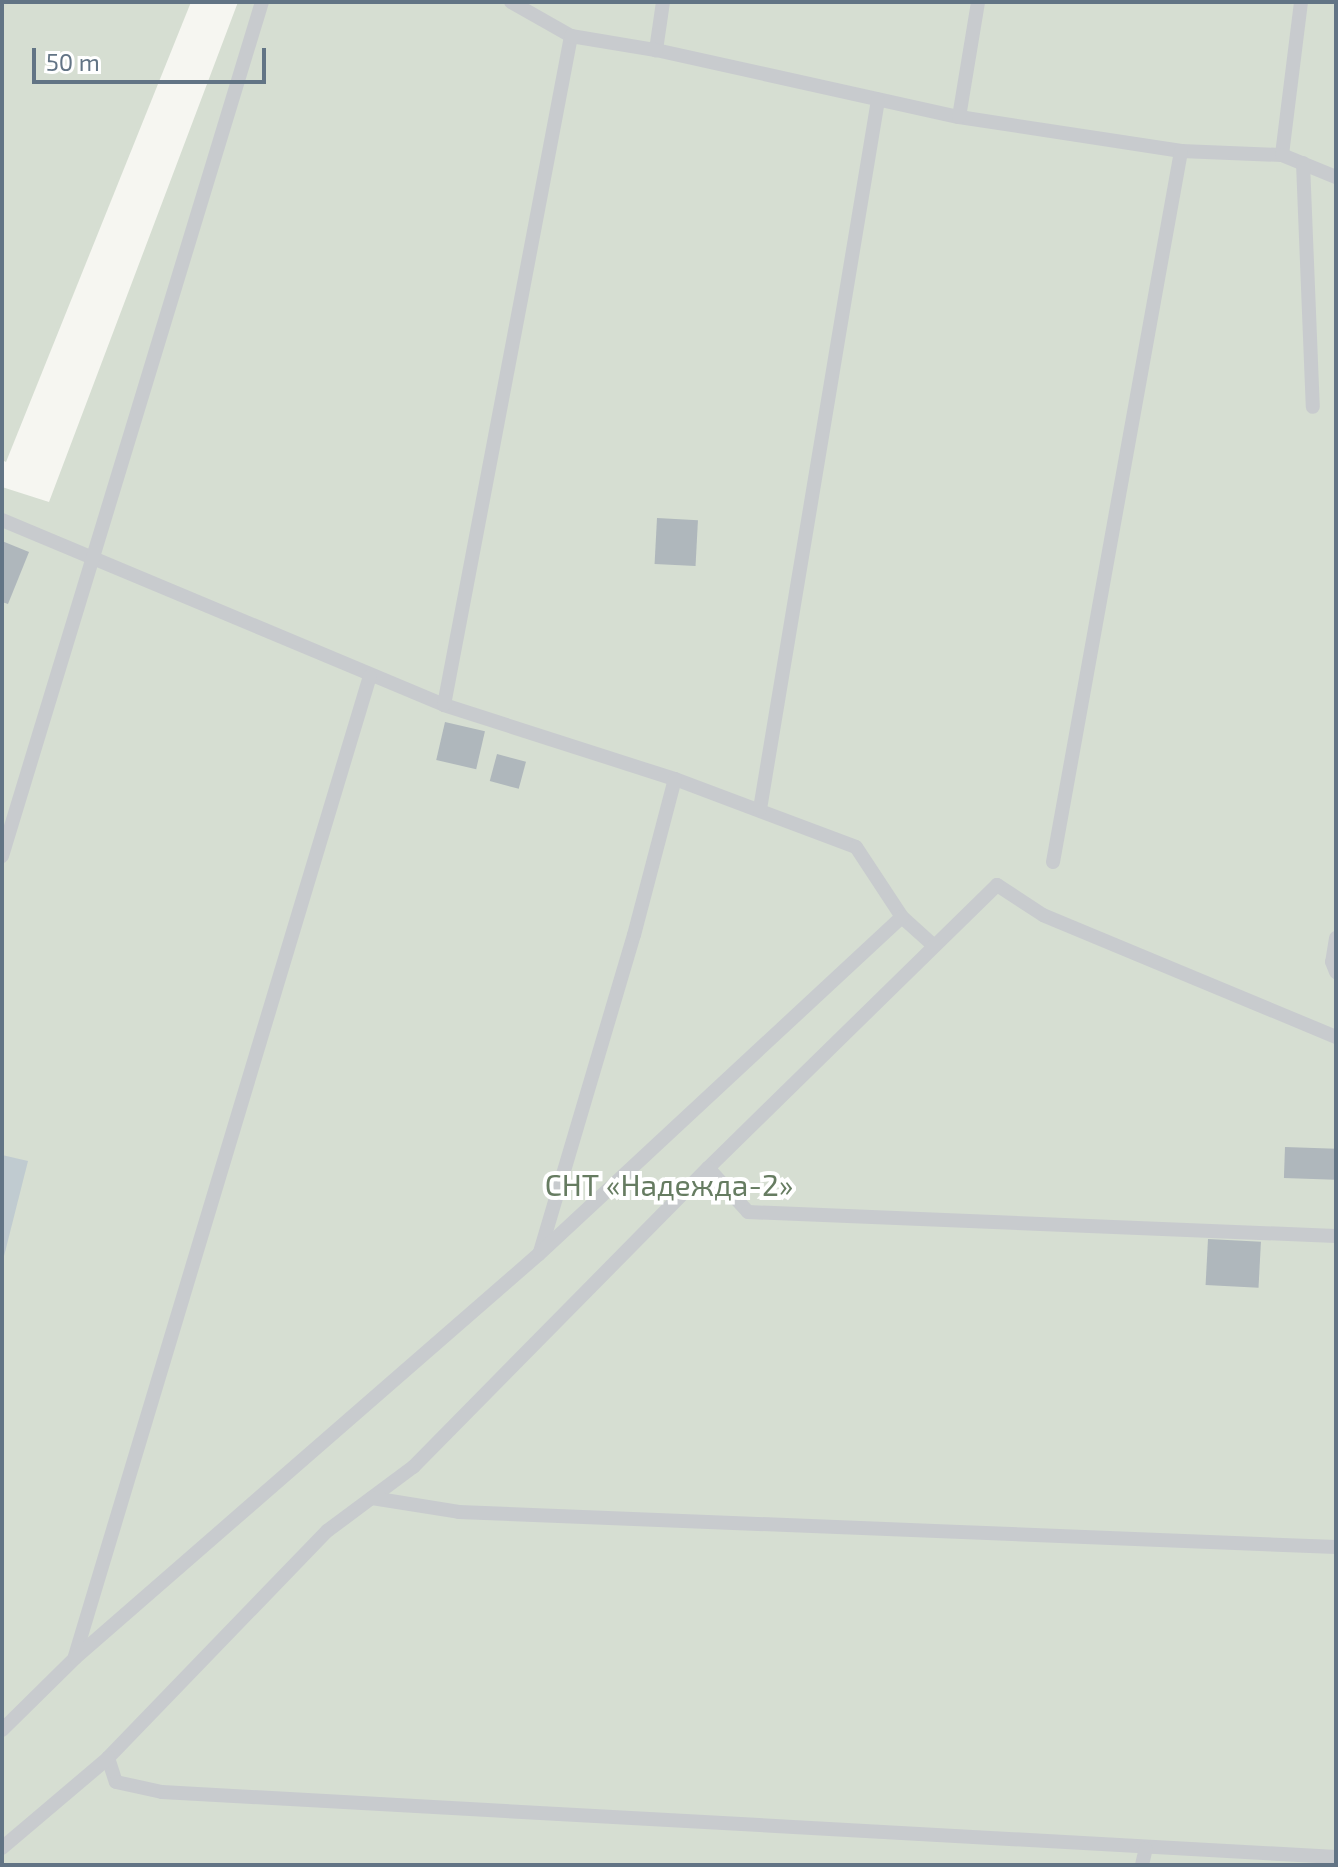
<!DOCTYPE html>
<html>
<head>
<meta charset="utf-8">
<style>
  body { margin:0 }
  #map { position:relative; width:1338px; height:1867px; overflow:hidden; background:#f6f6f1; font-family:"Exo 2",sans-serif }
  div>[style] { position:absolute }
  .green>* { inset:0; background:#d6ded2 }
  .water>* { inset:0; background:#c0cbd0 }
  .building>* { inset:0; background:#afb7bc; transform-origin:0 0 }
  .service>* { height:14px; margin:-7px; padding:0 7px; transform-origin:7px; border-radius:7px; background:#c8cbce }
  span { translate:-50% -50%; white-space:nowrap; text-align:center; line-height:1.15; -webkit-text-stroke:8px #fff; paint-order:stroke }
  .park-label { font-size:30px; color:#667c61 }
  .frame { position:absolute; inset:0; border:4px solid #627485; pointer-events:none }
  .scale { position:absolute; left:32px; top:48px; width:234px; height:36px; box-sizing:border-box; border:4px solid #627485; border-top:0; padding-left:10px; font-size:24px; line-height:28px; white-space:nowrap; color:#627485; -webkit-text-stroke:6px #fff; paint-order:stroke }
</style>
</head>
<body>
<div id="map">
  <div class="green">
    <i style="clip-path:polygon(2px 2px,191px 2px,6px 462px,2px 460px)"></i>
    <i style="clip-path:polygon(238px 2px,1336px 2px,1336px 1865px,2px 1865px,2px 487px,49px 502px)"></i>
  </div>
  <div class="water">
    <i style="clip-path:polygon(2px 1155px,28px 1161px,2px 1264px)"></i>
  </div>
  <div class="building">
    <i style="left:657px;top:518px;width:41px;height:46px;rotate:3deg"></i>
    <i style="clip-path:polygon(2px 541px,29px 552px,8px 604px,2px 602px)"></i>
    <i style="left:445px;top:722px;width:41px;height:39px;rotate:13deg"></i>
    <i style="left:497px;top:754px;width:30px;height:28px;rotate:15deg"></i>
    <i style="left:1285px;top:1147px;width:51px;height:31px;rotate:2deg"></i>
    <i style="left:1208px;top:1239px;width:53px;height:46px;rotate:3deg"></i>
  </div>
  <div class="service">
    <i style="left:511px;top:2px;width:69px;rotate:29.5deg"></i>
    <i style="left:663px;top:2px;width:49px;rotate:98.3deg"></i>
    <i style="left:656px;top:50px;width:310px;rotate:12.5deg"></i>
    <i style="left:959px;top:117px;width:225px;rotate:8.7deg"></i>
    <i style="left:1181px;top:151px;width:101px;rotate:2.3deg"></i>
    <i style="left:1301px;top:2px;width:154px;rotate:97.1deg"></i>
    <i style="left:1282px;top:155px;width:58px;rotate:22.2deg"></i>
    <i style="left:959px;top:117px;width:117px;rotate:-80.6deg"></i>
    <i style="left:1303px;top:163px;width:244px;rotate:87.7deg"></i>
    <i style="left:2px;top:520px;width:479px;rotate:22.7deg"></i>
    <i style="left:444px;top:705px;width:243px;rotate:17.8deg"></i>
    <i style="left:675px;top:779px;width:193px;rotate:20.6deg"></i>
    <i style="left:856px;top:847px;width:84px;rotate:56.7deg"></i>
    <i style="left:902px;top:917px;width:42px;rotate:42.1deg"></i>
    <i style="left:444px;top:705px;width:681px;rotate:-79.25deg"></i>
    <i style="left:571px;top:36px;width:86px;rotate:9.4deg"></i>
    <i style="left:760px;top:809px;width:719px;rotate:-80.55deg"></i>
    <i style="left:2px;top:856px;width:893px;rotate:-73.07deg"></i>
    <i style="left:1053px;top:862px;width:722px;rotate:-79.79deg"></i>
    <i style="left:1336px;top:938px;width:24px;rotate:99deg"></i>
    <i style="left:1332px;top:962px;width:11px;rotate:68deg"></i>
    <i style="left:1336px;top:1037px;width:317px;rotate:-157.4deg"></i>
    <i style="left:1043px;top:915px;width:55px;rotate:-146.9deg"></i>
    <i style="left:997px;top:885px;width:404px;rotate:135.6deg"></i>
    <i style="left:708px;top:1168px;width:420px;rotate:134.6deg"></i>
    <i style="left:413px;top:1467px;width:107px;rotate:143.3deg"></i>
    <i style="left:327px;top:1531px;width:315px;rotate:134deg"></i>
    <i style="left:108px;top:1758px;width:25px;rotate:72deg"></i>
    <i style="left:116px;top:1782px;width:47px;rotate:12.3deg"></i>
    <i style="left:162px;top:1792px;width:1176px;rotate:3.17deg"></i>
    <i style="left:708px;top:1168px;width:59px;rotate:47.7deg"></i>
    <i style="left:748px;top:1212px;width:588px;rotate:2.34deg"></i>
    <i style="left:540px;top:1252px;width:331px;rotate:-73.5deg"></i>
    <i style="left:634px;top:935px;width:161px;rotate:-75.3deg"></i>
    <i style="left:372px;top:1498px;width:88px;rotate:9.1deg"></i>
    <i style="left:459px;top:1512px;width:878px;rotate:2.29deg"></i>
    <i style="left:75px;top:1656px;width:1023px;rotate:-73.25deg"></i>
    <i style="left:2px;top:1730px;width:103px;rotate:-44.6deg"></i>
    <i style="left:75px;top:1658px;width:615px;rotate:-41.05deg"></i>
    <i style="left:539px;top:1254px;width:495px;rotate:-42.9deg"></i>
    <i style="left:2px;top:1848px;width:139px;rotate:-40.3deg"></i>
    <i style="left:1142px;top:1865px;width:17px;rotate:-77deg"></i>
  </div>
  <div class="park-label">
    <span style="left:669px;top:1184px">СНТ «Надежда-2»</span>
  </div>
  <div class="frame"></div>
  <div class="scale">50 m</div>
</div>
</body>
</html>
